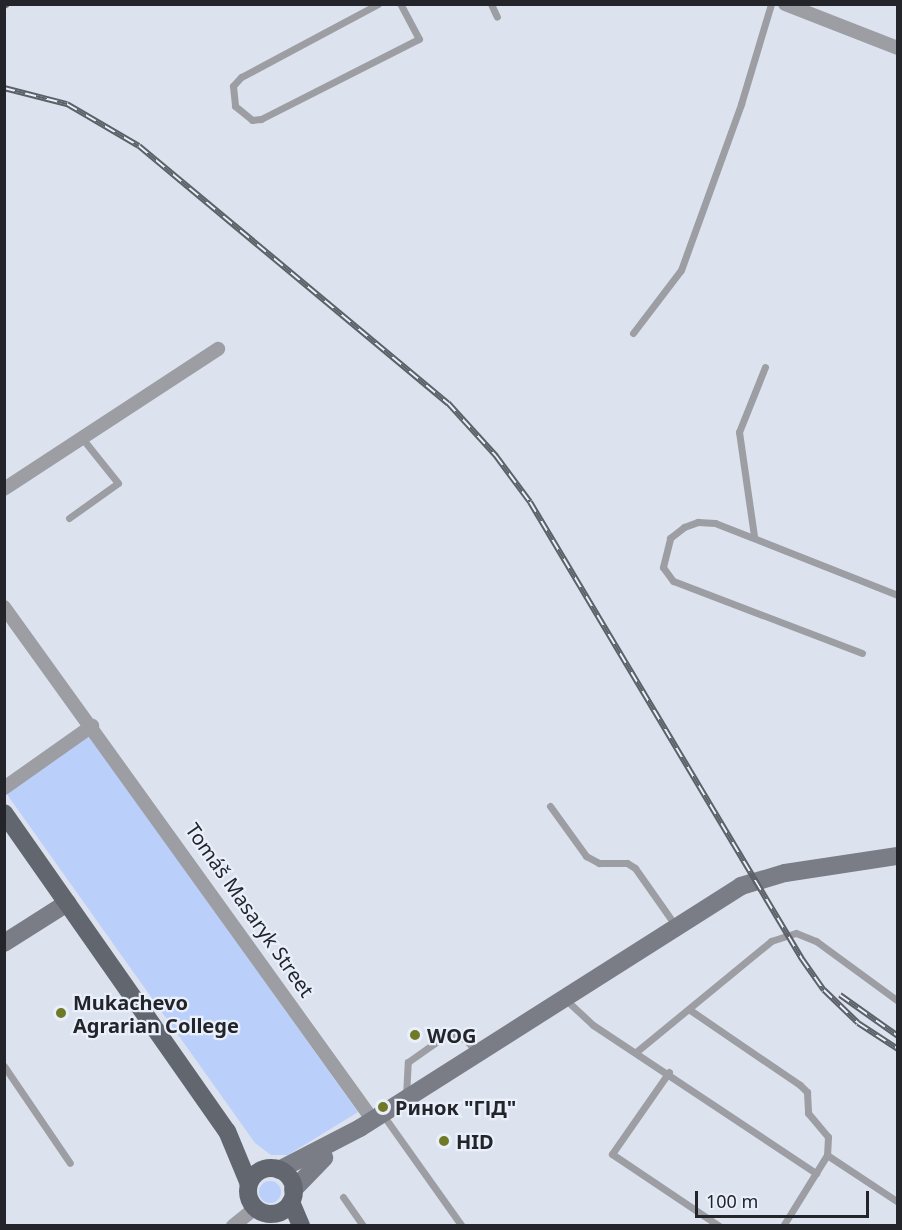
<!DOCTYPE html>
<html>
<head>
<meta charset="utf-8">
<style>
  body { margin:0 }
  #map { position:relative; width:902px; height:1230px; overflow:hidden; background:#dce2ee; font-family:"Noto Sans",sans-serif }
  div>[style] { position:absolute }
  .green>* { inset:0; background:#bbcffb }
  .round { border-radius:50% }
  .lane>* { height:7px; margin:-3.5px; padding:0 3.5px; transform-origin:3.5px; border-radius:3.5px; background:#9c9ea3 }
  .street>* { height:14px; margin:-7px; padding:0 7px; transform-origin:7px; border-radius:7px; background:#9c9ea3 }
  .secondary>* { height:18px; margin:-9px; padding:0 9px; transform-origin:9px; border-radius:9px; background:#7a7d85 }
  .primary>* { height:18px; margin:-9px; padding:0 9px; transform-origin:9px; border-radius:9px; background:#62666f }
  .primary>.ring { margin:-9px; padding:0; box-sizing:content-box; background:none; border:18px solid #62666f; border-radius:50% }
  .rail>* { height:6px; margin-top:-3px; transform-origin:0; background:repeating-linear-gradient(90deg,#e9effb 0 11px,#5c6067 0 22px); box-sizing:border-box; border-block:2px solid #5c6067 }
  .dots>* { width:16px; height:16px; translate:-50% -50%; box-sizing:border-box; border:3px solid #e9effb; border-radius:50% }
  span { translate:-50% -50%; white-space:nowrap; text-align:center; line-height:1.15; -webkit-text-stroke:4.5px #e9effb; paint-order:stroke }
  .street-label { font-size:20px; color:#23252a }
  .poi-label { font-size:20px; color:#23252a; font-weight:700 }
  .left { translate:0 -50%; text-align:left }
  .frame { position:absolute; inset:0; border:6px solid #23252a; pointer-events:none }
  .scale { position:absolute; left:695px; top:1191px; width:174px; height:27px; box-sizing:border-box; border:3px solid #23252a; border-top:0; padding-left:8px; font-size:18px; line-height:21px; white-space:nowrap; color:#23252a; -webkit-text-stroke:4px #e9effb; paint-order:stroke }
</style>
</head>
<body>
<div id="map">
  <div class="green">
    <i style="clip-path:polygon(89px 736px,358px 1112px,288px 1155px,271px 1155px,255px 1143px,6px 793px)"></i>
    <i class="round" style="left:259px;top:1181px;width:22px;height:22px"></i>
  </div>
  <div class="lane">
    <i style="left:378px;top:4px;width:155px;rotate:151.9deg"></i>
    <i style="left:241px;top:77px;width:12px;rotate:132deg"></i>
    <i style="left:233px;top:86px;width:20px;rotate:84deg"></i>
    <i style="left:235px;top:106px;width:22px;rotate:39deg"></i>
    <i style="left:252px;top:120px;width:9px;rotate:-6deg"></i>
    <i style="left:261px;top:119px;width:177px;rotate:-26.9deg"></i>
    <i style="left:419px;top:39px;width:40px;rotate:-118deg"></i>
    <i style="left:491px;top:4px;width:14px;rotate:65deg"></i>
    <i style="left:633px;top:333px;width:79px;rotate:-52.7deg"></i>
    <i style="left:681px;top:270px;width:177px;rotate:-70.1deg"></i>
    <i style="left:741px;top:104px;width:104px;rotate:-73.3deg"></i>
    <i style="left:69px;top:518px;width:60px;rotate:-35.5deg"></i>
    <i style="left:118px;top:483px;width:58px;rotate:-128.7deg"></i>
    <i style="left:754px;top:536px;width:105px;rotate:-98.2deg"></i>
    <i style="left:739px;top:432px;width:70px;rotate:-68.2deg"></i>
    <i style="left:862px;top:653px;width:202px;rotate:-159.1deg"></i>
    <i style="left:673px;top:581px;width:17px;rotate:-126deg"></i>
    <i style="left:663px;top:567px;width:30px;rotate:-76deg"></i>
    <i style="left:670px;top:538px;width:18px;rotate:-38deg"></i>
    <i style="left:684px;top:527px;width:15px;rotate:-20deg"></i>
    <i style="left:698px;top:522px;width:17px;rotate:3deg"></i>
    <i style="left:715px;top:523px;width:197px;rotate:21.5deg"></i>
    <i style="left:550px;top:806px;width:62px;rotate:54.2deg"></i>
    <i style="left:586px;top:856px;width:15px;rotate:28deg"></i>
    <i style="left:599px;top:863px;width:28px"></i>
    <i style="left:627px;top:863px;width:9px;rotate:32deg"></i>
    <i style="left:635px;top:868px;width:70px;rotate:54.9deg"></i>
    <i style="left:564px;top:998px;width:40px;rotate:43deg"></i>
    <i style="left:593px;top:1025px;width:268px;rotate:33.6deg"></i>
    <i style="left:690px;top:1010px;width:133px;rotate:34.3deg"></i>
    <i style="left:800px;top:1085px;width:10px;rotate:45deg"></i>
    <i style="left:807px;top:1092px;width:21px;rotate:87deg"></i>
    <i style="left:808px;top:1113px;width:31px;rotate:50deg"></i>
    <i style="left:828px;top:1137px;width:18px;rotate:93deg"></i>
    <i style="left:636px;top:1052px;width:175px;rotate:-39.4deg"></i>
    <i style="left:771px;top:941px;width:26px;rotate:-18deg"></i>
    <i style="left:796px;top:933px;width:22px;rotate:22deg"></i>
    <i style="left:816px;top:941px;width:102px;rotate:36.2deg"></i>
    <i style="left:4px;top:1066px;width:117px;rotate:55.8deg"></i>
    <i style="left:669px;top:1072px;width:100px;rotate:124.8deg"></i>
    <i style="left:612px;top:1154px;width:129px;rotate:33.9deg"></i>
    <i style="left:406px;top:1096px;width:34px;rotate:-87deg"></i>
    <i style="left:408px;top:1062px;width:50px;rotate:-35.3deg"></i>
    <i style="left:449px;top:1033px;width:18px;rotate:22deg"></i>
    <i style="left:466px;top:1040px;width:15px;rotate:48deg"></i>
    <i style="left:383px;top:1115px;width:136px;rotate:54.6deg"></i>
    <i style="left:343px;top:1197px;width:35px;rotate:55deg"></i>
    <i style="left:783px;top:1226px;width:84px;rotate:-58.2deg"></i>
    <i style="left:827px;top:1155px;width:85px;rotate:33.5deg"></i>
  </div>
  <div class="street">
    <i style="left:785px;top:4px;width:121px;rotate:21.3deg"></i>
    <i style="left:4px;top:489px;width:256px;rotate:-33.2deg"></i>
    <i style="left:4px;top:607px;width:631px;rotate:54.29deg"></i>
    <i style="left:4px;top:788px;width:108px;rotate:-35.2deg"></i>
    <i style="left:233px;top:1226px;width:28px;rotate:-39deg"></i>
  </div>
  <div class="secondary">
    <i style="left:4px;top:943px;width:75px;rotate:-32.4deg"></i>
    <i style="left:279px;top:1170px;width:91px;rotate:-27.4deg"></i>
    <i style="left:360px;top:1128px;width:451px;rotate:-32.4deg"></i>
    <i style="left:741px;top:886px;width:46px;rotate:-16.5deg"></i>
    <i style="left:785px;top:873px;width:114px;rotate:-8.6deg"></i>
    <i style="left:293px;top:1190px;width:45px;rotate:-45.9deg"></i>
  </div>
  <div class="primary">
    <i style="left:4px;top:813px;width:388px;rotate:55deg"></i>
    <i style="left:227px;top:1131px;width:57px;rotate:67.5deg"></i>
    <i class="ring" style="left:248px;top:1168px;width:28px;height:28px"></i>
    <i style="left:291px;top:1202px;width:26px;rotate:67deg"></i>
  </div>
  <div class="rail">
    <i style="left:4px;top:6px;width:4px;rotate:-27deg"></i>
    <i style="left:4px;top:88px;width:65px;rotate:14.3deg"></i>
    <i style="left:67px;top:104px;width:83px;rotate:30.3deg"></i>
    <i style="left:139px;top:146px;width:402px;rotate:39.8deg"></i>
    <i style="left:448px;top:403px;width:72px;rotate:47.8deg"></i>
    <i style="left:496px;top:456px;width:57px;rotate:53.5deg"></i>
    <i style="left:530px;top:502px;width:532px;rotate:59.24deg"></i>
    <i style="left:802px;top:959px;width:38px;rotate:55deg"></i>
    <i style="left:824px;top:990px;width:47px;rotate:44.1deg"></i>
    <i style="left:858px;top:1023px;width:48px;rotate:33deg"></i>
    <i style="left:840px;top:995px;width:71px;rotate:35.3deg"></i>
  </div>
  <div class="dots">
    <i style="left:61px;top:1013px;background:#707a26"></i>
    <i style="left:415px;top:1035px;background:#707a26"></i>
    <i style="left:383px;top:1107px;background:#707a26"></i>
    <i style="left:444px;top:1141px;background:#707a26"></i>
  </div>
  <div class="street-label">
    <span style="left:250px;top:910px;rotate:55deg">Tomáš Masaryk Street</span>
  </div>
  <div class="poi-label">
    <span class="left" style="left:73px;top:1014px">Mukachevo<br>Agrarian College</span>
    <span class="left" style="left:427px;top:1035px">WOG</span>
    <span class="left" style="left:395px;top:1107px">Ринок "ГІД"</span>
    <span class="left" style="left:456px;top:1141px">HID</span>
  </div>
  <div class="frame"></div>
  <div class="scale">100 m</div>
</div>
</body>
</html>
